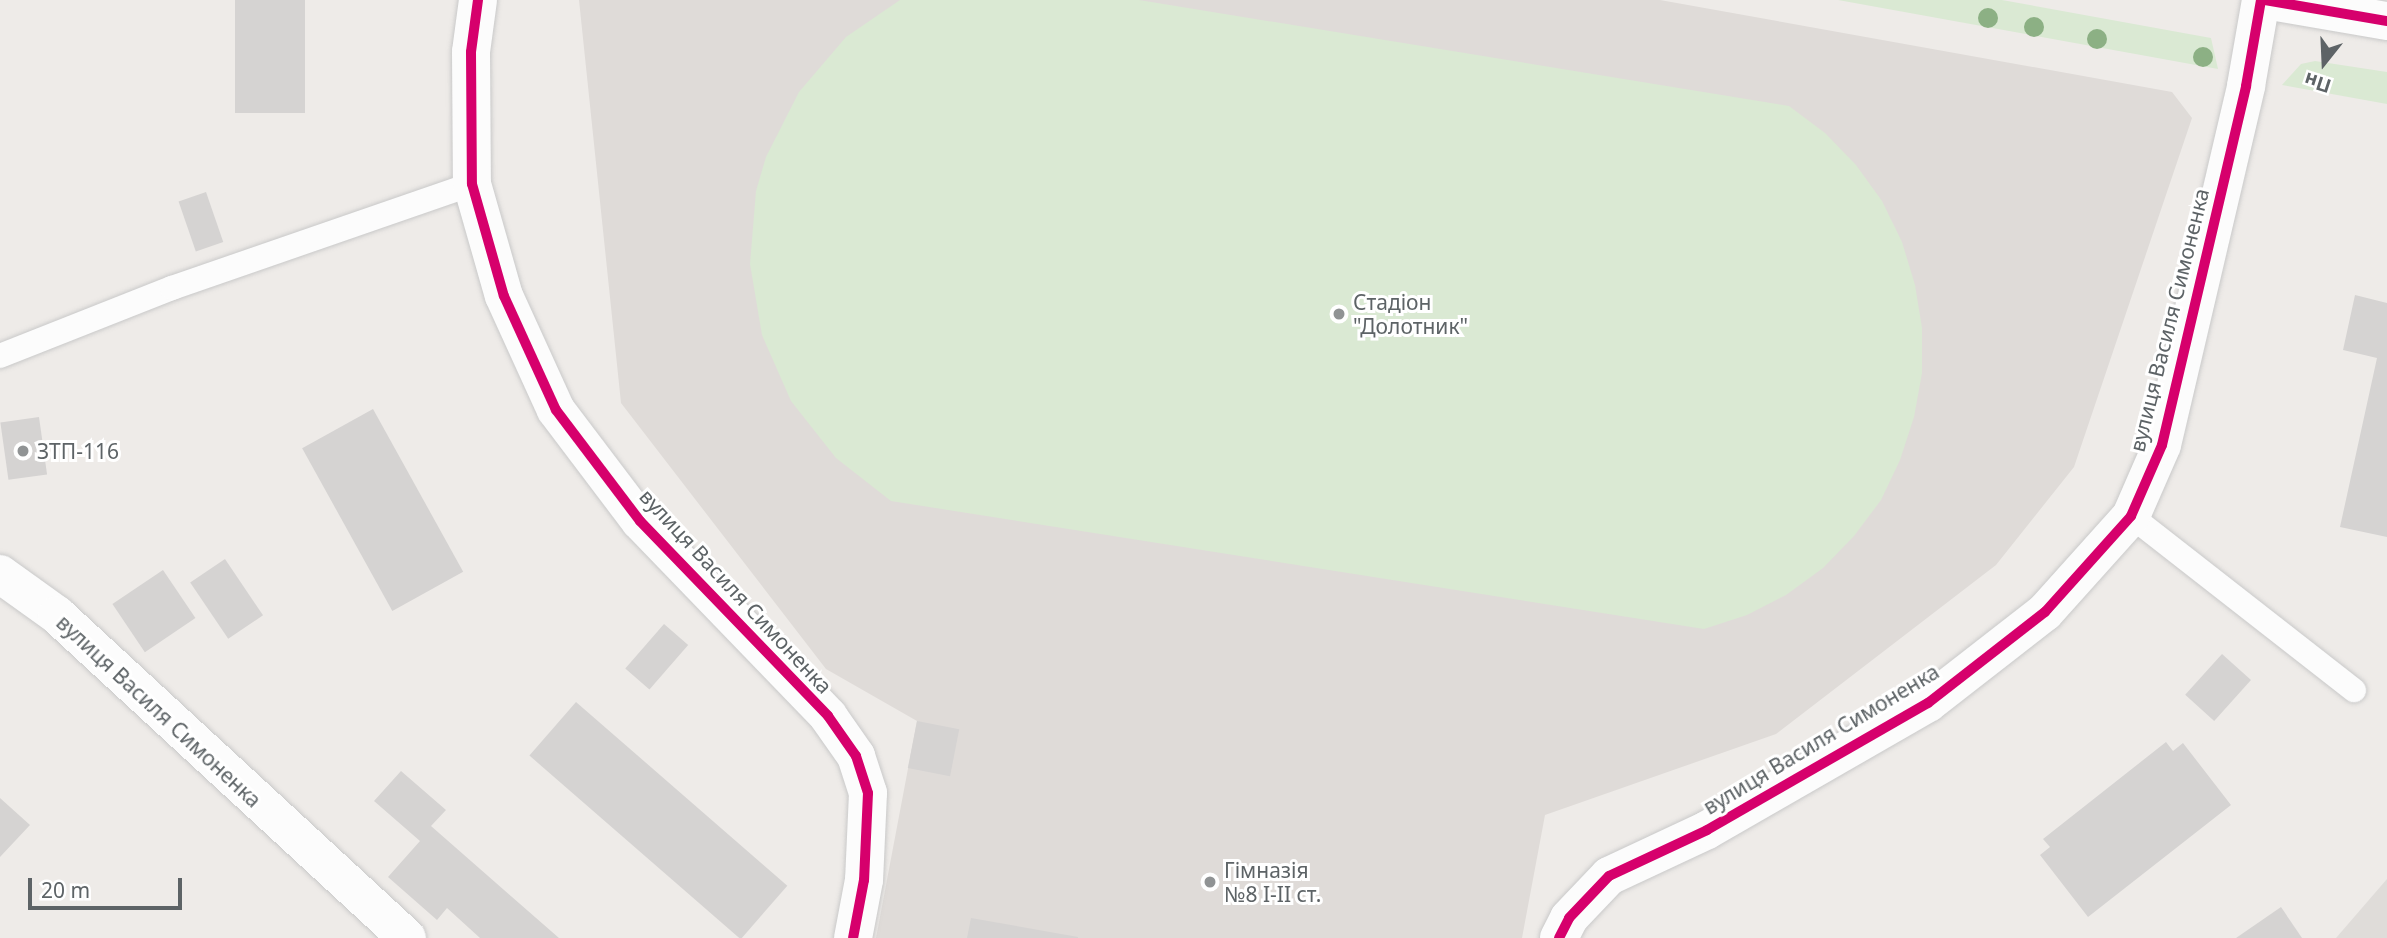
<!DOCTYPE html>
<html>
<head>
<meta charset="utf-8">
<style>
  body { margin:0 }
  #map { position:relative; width:2387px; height:938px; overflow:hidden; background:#eeebe8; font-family:"Noto Sans",sans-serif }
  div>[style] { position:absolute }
  .industrial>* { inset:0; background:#dfdcd9 }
  .education>* { inset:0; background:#dfdbd8 }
  .green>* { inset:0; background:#dae9d3 }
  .building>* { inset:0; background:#d5d3d2; transform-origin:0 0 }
  .roads { filter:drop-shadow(0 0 2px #c9c9c9) drop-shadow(0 0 2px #c9c9c9) }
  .lane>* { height:24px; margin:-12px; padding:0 12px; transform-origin:12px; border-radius:12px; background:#fcfcfc }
  .street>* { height:38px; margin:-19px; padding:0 19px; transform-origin:19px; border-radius:19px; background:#fcfcfc }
  .secondary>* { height:38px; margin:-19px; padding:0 19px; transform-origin:19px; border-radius:19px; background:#fcfcfc }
  .cycleway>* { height:10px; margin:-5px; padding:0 5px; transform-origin:5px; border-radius:5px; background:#d6006c }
  .trees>* { width:20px; height:20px; margin:-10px; border-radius:50%; background:#8cb084 }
  .dots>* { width:19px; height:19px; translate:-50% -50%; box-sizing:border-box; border:4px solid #fff; border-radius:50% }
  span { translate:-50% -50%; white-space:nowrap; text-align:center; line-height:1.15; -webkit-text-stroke:6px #fff; paint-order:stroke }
  .poi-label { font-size:21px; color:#5d6366 }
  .left { translate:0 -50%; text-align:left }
  .street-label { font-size:21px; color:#5d6366 }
  .north { position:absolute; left:2289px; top:28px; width:70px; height:70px; -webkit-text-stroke:5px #fff; paint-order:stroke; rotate:198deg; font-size:19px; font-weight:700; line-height:28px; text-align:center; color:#5d6366 }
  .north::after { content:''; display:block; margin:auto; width:24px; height:32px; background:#5d6366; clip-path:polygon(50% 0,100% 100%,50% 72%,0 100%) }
  .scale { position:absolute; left:28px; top:878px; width:154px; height:32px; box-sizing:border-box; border:4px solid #5d6366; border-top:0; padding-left:9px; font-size:21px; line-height:24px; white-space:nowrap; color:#5d6366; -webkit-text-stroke:5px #fff; paint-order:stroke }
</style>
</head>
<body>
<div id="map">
  <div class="industrial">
    <i style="clip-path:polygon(2387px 879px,2387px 938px,2336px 938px)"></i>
  </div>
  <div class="education">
    <i style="clip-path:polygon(579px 0,1660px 0,2172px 92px,2192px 118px,2074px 467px,1996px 565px,1776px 734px,1545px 815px,1522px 938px,876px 938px,917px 721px,826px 669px,621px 403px)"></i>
  </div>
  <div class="green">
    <i style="clip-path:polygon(900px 0,1139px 0,1789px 106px,1825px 133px,1856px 165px,1882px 201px,1902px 242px,1915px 285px,1922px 328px,1922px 373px,1914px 417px,1900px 460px,1881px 500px,1854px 536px,1823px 568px,1786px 595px,1747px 615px,1704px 629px,891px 501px,836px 458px,791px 401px,762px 335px,750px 264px,756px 191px,766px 157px,799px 92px,846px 37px)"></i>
    <i style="clip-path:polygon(1838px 0,2002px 0,2211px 38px,2218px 69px)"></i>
    <i style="clip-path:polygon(2315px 61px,2387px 72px,2387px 104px,2282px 85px,2301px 64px)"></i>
  </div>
  <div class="building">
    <i style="left:235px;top:0;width:70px;height:113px"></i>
    <i style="left:206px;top:192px;width:53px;height:29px;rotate:71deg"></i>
    <i style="clip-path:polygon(2355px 295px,2387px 303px,2387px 537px,2340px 527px,2377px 358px,2343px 350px)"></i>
    <i style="left:373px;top:409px;width:186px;height:81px;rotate:61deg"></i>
    <i style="left:39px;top:417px;width:58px;height:39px;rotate:82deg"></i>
    <i style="left:225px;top:559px;width:68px;height:42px;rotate:56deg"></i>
    <i style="left:163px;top:570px;width:58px;height:61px;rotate:56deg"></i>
    <i style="left:664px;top:624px;width:32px;height:59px;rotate:41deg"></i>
    <i style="left:2222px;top:654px;width:39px;height:55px;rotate:42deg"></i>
    <i style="left:576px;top:702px;width:280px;height:71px;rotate:41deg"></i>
    <i style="left:917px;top:721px;width:43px;height:48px;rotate:11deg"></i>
    <i style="clip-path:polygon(2166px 742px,2173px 751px,2183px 743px,2231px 805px,2088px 917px,2040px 855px,2050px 847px,2043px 839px)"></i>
    <i style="clip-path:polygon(401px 771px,446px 810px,431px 826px,559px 938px,480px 938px,447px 908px,437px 920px,388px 877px,420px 841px,374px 801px)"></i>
    <i style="clip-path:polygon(0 798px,30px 825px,0 857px)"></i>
    <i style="clip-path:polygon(2281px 907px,2302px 938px,2236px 938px)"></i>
    <i style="clip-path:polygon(971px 918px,1078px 937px,1078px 938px,967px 938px)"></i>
  </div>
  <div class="roads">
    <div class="lane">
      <i style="left:0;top:356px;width:185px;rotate:-21.6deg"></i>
      <i style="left:172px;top:288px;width:318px;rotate:-19.1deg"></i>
      <i style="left:2131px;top:516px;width:283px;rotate:38deg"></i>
    </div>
    <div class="street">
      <i style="left:478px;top:0;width:52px;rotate:97.7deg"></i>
      <i style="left:471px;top:52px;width:132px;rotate:89.6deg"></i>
      <i style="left:472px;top:184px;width:116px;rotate:74.1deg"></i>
      <i style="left:504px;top:296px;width:125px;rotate:65.5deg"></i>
      <i style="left:556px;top:410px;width:139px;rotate:52.9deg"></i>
      <i style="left:640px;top:521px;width:271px;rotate:46deg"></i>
      <i style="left:828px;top:716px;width:49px;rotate:55deg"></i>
      <i style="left:856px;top:756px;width:39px;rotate:72deg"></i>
      <i style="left:868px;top:793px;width:87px;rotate:92.6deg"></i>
      <i style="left:864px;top:880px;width:59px;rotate:100.7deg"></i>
      <i style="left:0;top:574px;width:70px;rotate:35.7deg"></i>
      <i style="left:57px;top:615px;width:476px;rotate:42.7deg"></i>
      <i style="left:1559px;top:938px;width:22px;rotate:-63deg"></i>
      <i style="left:1569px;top:918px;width:58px;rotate:-46.4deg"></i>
      <i style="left:1609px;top:876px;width:108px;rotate:-25.1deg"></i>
      <i style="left:1707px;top:830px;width:255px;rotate:-29.9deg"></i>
      <i style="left:1928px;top:703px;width:148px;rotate:-37.9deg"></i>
      <i style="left:2045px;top:612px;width:129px;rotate:-48.1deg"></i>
      <i style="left:2131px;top:516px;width:77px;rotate:-66.4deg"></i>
      <i style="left:2162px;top:445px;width:369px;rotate:-76.8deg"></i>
      <i style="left:2246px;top:86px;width:87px;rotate:-80.1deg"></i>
    </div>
    <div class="secondary">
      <i style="left:2265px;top:0;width:124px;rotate:9.8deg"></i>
    </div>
  </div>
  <div class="cycleway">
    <i style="left:478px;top:0;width:52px;rotate:97.7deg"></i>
    <i style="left:471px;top:52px;width:132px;rotate:89.6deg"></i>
    <i style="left:472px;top:184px;width:116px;rotate:74.1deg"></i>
    <i style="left:504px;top:296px;width:125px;rotate:65.5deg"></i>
    <i style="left:556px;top:410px;width:139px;rotate:52.9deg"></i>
    <i style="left:640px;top:521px;width:271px;rotate:46deg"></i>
    <i style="left:828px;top:716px;width:49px;rotate:55deg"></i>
    <i style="left:856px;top:756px;width:39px;rotate:72deg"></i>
    <i style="left:868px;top:793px;width:87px;rotate:92.6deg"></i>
    <i style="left:864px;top:880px;width:59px;rotate:100.7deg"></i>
    <i style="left:2265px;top:0;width:124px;rotate:9.8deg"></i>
    <i style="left:1559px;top:938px;width:22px;rotate:-63deg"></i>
    <i style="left:1569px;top:918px;width:58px;rotate:-46.4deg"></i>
    <i style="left:1609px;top:876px;width:108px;rotate:-25.1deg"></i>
    <i style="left:1707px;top:830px;width:255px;rotate:-29.9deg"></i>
    <i style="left:1928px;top:703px;width:148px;rotate:-37.9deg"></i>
    <i style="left:2045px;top:612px;width:129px;rotate:-48.1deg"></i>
    <i style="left:2131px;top:516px;width:77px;rotate:-66.4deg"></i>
    <i style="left:2162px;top:445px;width:369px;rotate:-76.8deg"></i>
    <i style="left:2246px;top:86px;width:87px;rotate:-80.1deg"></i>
  </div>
  <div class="trees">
    <i style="left:1988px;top:18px"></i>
    <i style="left:2034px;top:27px"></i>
    <i style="left:2097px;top:39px"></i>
    <i style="left:2203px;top:57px"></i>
  </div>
  <div class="dots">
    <i style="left:1339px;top:314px;background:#909394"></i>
    <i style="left:23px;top:451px;background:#909394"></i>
    <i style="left:1210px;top:882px;background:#909394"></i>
  </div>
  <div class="poi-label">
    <span class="left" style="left:1353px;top:314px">Стадіон<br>"Долотник"</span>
    <span class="left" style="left:37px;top:451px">ЗТП-116</span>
    <span class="left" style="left:1224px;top:882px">Гімназія<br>№8 I-II ст.</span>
  </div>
  <div class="street-label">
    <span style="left:2169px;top:320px;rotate:-76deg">вулиця Василя Симоненка</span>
    <span style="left:736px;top:591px;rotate:47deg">вулиця Василя Симоненка</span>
    <span style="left:159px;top:711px;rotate:43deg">вулиця Василя Симоненка</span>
    <span style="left:1821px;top:739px;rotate:-31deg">вулиця Василя Симоненка</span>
  </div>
  <div class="north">Пн</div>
  <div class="scale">20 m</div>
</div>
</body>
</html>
